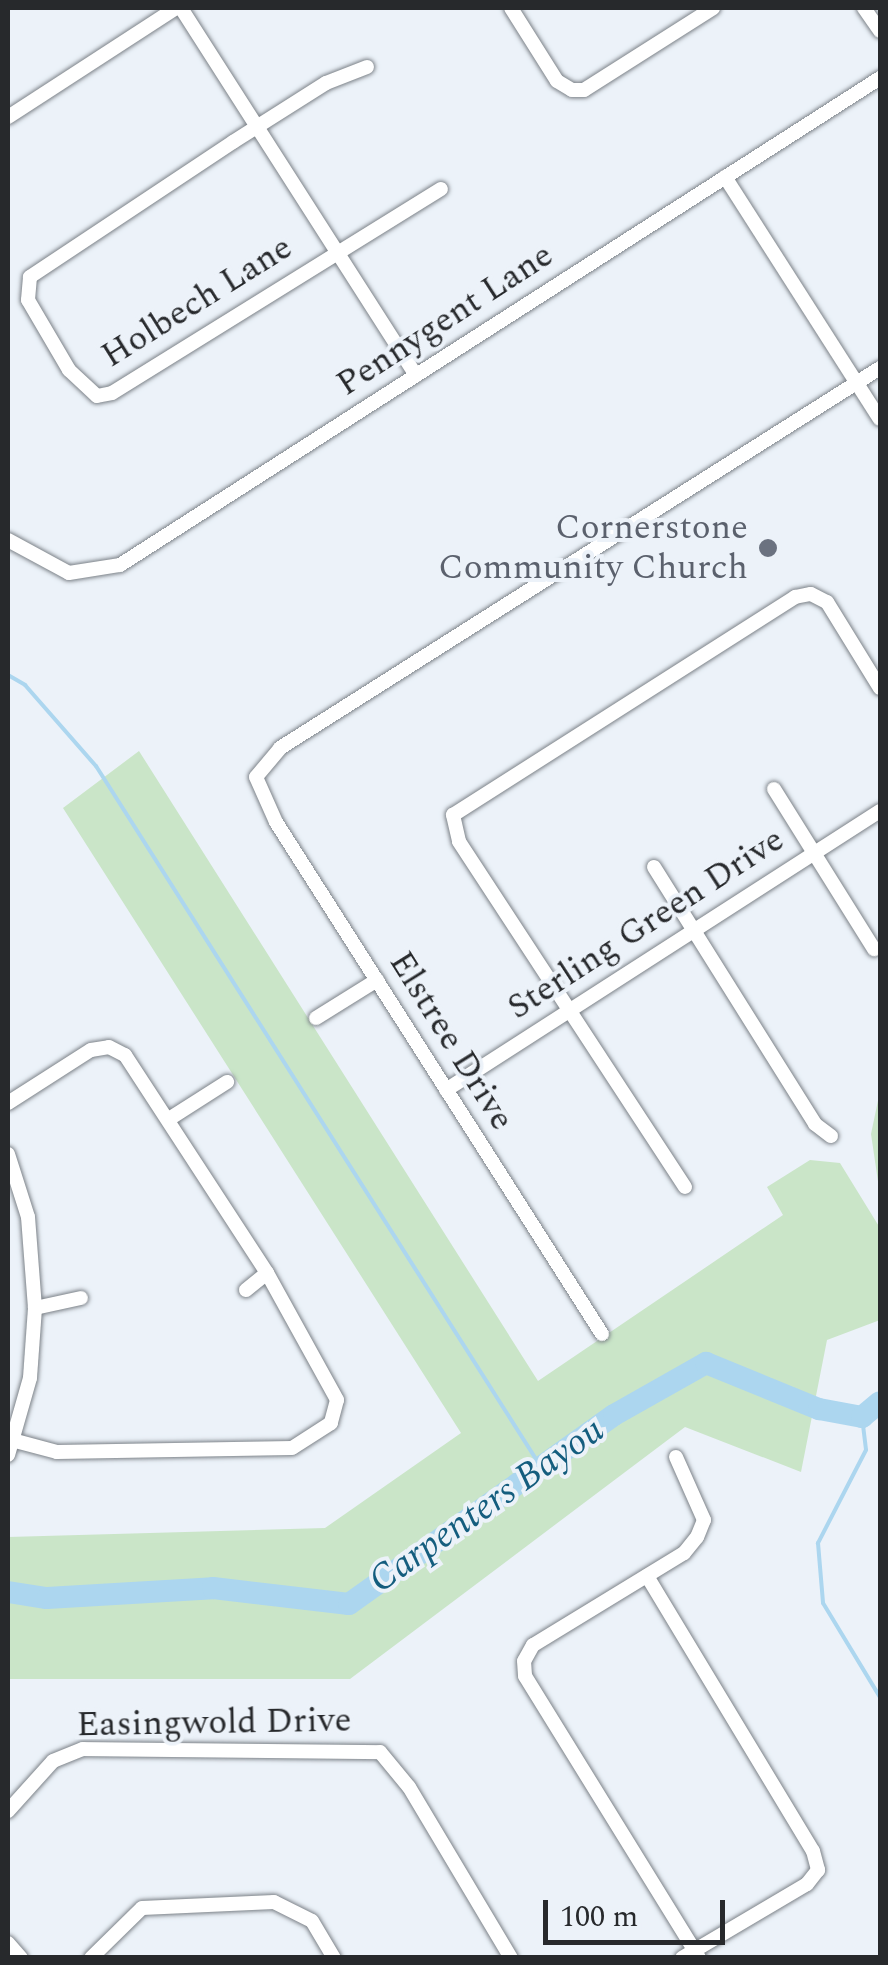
<!DOCTYPE html>
<html>
<head>
<meta charset="utf-8">
<style>
  body { margin:0 }
  #map { position:relative; width:888px; height:1965px; overflow:hidden; background:#ecf2f9; font-family:Spectral,serif }
  div>[style] { position:absolute }
  .green>* { inset:0; background:#cae5c8 }
  .stream>* { height:4px; margin:-2px; padding:0 2px; transform-origin:2px; border-radius:2px; background:#acd6ef }
  .river>* { height:22px; margin:-11px; padding:0 11px; transform-origin:11px; border-radius:11px; background:#acd6ef }
  .roads { filter:drop-shadow(0 0 2px #7c8288) drop-shadow(0 0 2px #7c8288) }
  .street>* { height:14px; margin:-7px; padding:0 7px; transform-origin:7px; border-radius:7px; background:#fff }
  .dots>* { width:28px; height:28px; translate:-50% -50%; box-sizing:border-box; border:5px solid #ecf2f9; border-radius:50% }
  span { translate:-50% -50%; white-space:nowrap; text-align:center; line-height:1.15; -webkit-text-stroke:8px #ecf2f9; paint-order:stroke }
  .street-label { font-size:35px; color:#27292c }
  .worship-label { font-size:35px; color:#5b616d }
  .right { translate:-100% -50%; text-align:right }
  .water-label { font-size:38px; color:#145d7e; font-style:italic }
  .frame { position:absolute; inset:0; border:10px solid #27292c; pointer-events:none }
  .scale { position:absolute; left:543px; top:1900px; width:182px; height:45px; box-sizing:border-box; border:5px solid #27292c; border-top:0; padding-left:12px; font-size:30px; line-height:35px; white-space:nowrap; color:#27292c; -webkit-text-stroke:8px #ecf2f9; paint-order:stroke }
</style>
</head>
<body>
<div id="map">
  <div class="green">
    <i style="clip-path:polygon(139px 751px,538px 1381px,783px 1215px,767px 1187px,810px 1160px,840px 1163px,880px 1228px,880px 1320px,827px 1340px,801px 1472px,685px 1427px,350px 1679px,8px 1679px,8px 1537px,325px 1528px,461px 1433px,63px 808px)"></i>
    <i style="clip-path:polygon(880px 1091px,880px 1195px,871px 1134px)"></i>
  </div>
  <div class="stream">
    <i style="left:8px;top:675px;width:20px;rotate:30deg"></i>
    <i style="left:25px;top:685px;width:108px;rotate:48.8deg"></i>
    <i style="left:96px;top:766px;width:830px;rotate:57.59deg"></i>
    <i style="left:862px;top:1417px;width:33px;rotate:83deg"></i>
    <i style="left:866px;top:1450px;width:105px;rotate:117.3deg"></i>
    <i style="left:818px;top:1543px;width:60px;rotate:85.2deg"></i>
    <i style="left:823px;top:1603px;width:110px;rotate:58.8deg"></i>
  </div>
  <div class="river">
    <i style="left:8px;top:1592px;width:39px;rotate:9deg"></i>
    <i style="left:47px;top:1598px;width:166px;rotate:-3.4deg"></i>
    <i style="left:213px;top:1588px;width:137px;rotate:6.7deg"></i>
    <i style="left:349px;top:1604px;width:325px;rotate:-35.5deg"></i>
    <i style="left:614px;top:1415px;width:106px;rotate:-29.5deg"></i>
    <i style="left:706px;top:1363px;width:122px;rotate:22.2deg"></i>
    <i style="left:819px;top:1409px;width:44px;rotate:10.5deg"></i>
    <i style="left:862px;top:1417px;width:23px;rotate:-40deg"></i>
  </div>
  <div class="roads">
    <div class="street">
      <i style="left:181px;top:8px;width:436px;rotate:57.4deg"></i>
      <i style="left:511px;top:8px;width:86px;rotate:57.8deg"></i>
      <i style="left:557px;top:81px;width:17px;rotate:31deg"></i>
      <i style="left:572px;top:90px;width:12px"></i>
      <i style="left:584px;top:90px;width:153px;rotate:-32.4deg"></i>
      <i style="left:864px;top:8px;width:28px;rotate:55deg"></i>
      <i style="left:367px;top:67px;width:44px;rotate:158.7deg"></i>
      <i style="left:326px;top:83px;width:110px;rotate:147.6deg"></i>
      <i style="left:233px;top:142px;width:244px;rotate:146.4deg"></i>
      <i style="left:30px;top:277px;width:23px;rotate:95deg"></i>
      <i style="left:28px;top:300px;width:81px;rotate:59.6deg"></i>
      <i style="left:69px;top:370px;width:38px;rotate:43deg"></i>
      <i style="left:97px;top:396px;width:15px;rotate:-11deg"></i>
      <i style="left:112px;top:393px;width:387px;rotate:-31.8deg"></i>
      <i style="left:8px;top:117px;width:200px;rotate:-33deg"></i>
      <i style="left:725px;top:177px;width:287px;rotate:57.4deg"></i>
      <i style="left:8px;top:540px;width:69px;rotate:28.4deg"></i>
      <i style="left:69px;top:573px;width:52px;rotate:-8.9deg"></i>
      <i style="left:120px;top:565px;width:903px;rotate:-32.65deg"></i>
      <i style="left:774px;top:789px;width:189px;rotate:58deg"></i>
      <i style="left:654px;top:867px;width:303px;rotate:57.9deg"></i>
      <i style="left:815px;top:1124px;width:20px;rotate:37deg"></i>
      <i style="left:316px;top:1018px;width:72px;rotate:-31.9deg"></i>
      <i style="left:446px;top:1090px;width:516px;rotate:-32.74deg"></i>
      <i style="left:8px;top:1103px;width:98px;rotate:-32.6deg"></i>
      <i style="left:91px;top:1050px;width:18px;rotate:-9deg"></i>
      <i style="left:109px;top:1047px;width:18px;rotate:27deg"></i>
      <i style="left:125px;top:1055px;width:260px;rotate:56.9deg"></i>
      <i style="left:267px;top:1273px;width:145px;rotate:61.1deg"></i>
      <i style="left:337px;top:1400px;width:24px;rotate:105deg"></i>
      <i style="left:331px;top:1423px;width:46px;rotate:147.3deg"></i>
      <i style="left:292px;top:1448px;width:235px;rotate:179deg"></i>
      <i style="left:57px;top:1452px;width:51px;rotate:-165.1deg"></i>
      <i style="left:169px;top:1119px;width:69px;rotate:-32.5deg"></i>
      <i style="left:8px;top:1154px;width:66px;rotate:72.4deg"></i>
      <i style="left:28px;top:1217px;width:91px;rotate:85.6deg"></i>
      <i style="left:35px;top:1308px;width:70px;rotate:94.1deg"></i>
      <i style="left:30px;top:1378px;width:80px;rotate:105.9deg"></i>
      <i style="left:685px;top:1187px;width:413px;rotate:-123.2deg"></i>
      <i style="left:459px;top:841px;width:27px;rotate:-103deg"></i>
      <i style="left:453px;top:815px;width:406px;rotate:-32.5deg"></i>
      <i style="left:795px;top:597px;width:16px;rotate:-11deg"></i>
      <i style="left:811px;top:594px;width:18px;rotate:27deg"></i>
      <i style="left:827px;top:602px;width:101px;rotate:58.4deg"></i>
      <i style="left:246px;top:1290px;width:27px;rotate:-39deg"></i>
      <i style="left:35px;top:1308px;width:47px;rotate:-12.3deg"></i>
      <i style="left:602px;top:1334px;width:607px;rotate:-122.49deg"></i>
      <i style="left:276px;top:822px;width:49px;rotate:-114deg"></i>
      <i style="left:256px;top:777px;width:38px;rotate:-50deg"></i>
      <i style="left:280px;top:748px;width:710px;rotate:-32.35deg"></i>
      <i style="left:676px;top:1457px;width:69px;rotate:66deg"></i>
      <i style="left:704px;top:1520px;width:18px;rotate:112deg"></i>
      <i style="left:697px;top:1537px;width:21px;rotate:129deg"></i>
      <i style="left:684px;top:1553px;width:177px;rotate:148.6deg"></i>
      <i style="left:533px;top:1645px;width:18px;rotate:119deg"></i>
      <i style="left:524px;top:1661px;width:15px;rotate:86deg"></i>
      <i style="left:525px;top:1676px;width:331px;rotate:58.3deg"></i>
      <i style="left:647px;top:1576px;width:321px;rotate:58.9deg"></i>
      <i style="left:813px;top:1851px;width:20px;rotate:75deg"></i>
      <i style="left:818px;top:1870px;width:18px;rotate:128deg"></i>
      <i style="left:807px;top:1884px;width:145px;rotate:149.4deg"></i>
      <i style="left:8px;top:1811px;width:67px;rotate:-48deg"></i>
      <i style="left:53px;top:1761px;width:32px;rotate:-22deg"></i>
      <i style="left:83px;top:1749px;width:297px;rotate:0.6deg"></i>
      <i style="left:380px;top:1752px;width:45px;rotate:50.4deg"></i>
      <i style="left:409px;top:1787px;width:199px;rotate:59.2deg"></i>
      <i style="left:8px;top:1943px;width:20px;rotate:49deg"></i>
      <i style="left:91px;top:1958px;width:71px;rotate:-44.4deg"></i>
      <i style="left:142px;top:1908px;width:132px;rotate:-2.6deg"></i>
      <i style="left:274px;top:1902px;width:42px;rotate:26.6deg"></i>
      <i style="left:312px;top:1921px;width:43px;rotate:59.3deg"></i>
    </div>
  </div>
  <div class="dots">
    <i style="left:768px;top:548px;background:#6b7280"></i>
  </div>
  <div class="street-label">
    <span style="left:197px;top:302px;rotate:-32deg">Holbech Lane</span>
    <span style="left:445px;top:320px;rotate:-33deg">Pennygent Lane</span>
    <span style="left:646px;top:924px;rotate:-33deg">Sterling Green Drive</span>
    <span style="left:451px;top:1041px;rotate:58deg">Elstree Drive</span>
    <span style="left:214px;top:1723px;rotate:-1deg">Easingwold Drive</span>
  </div>
  <div class="worship-label">
    <span class="right" style="left:748px;top:548px">Cornerstone<br>Community Church</span>
  </div>
  <div class="water-label">
    <span style="left:487px;top:1506px;rotate:-35deg">Carpenters Bayou</span>
  </div>
  <div class="frame"></div>
  <div class="scale">100 m</div>
</div>
</body>
</html>
